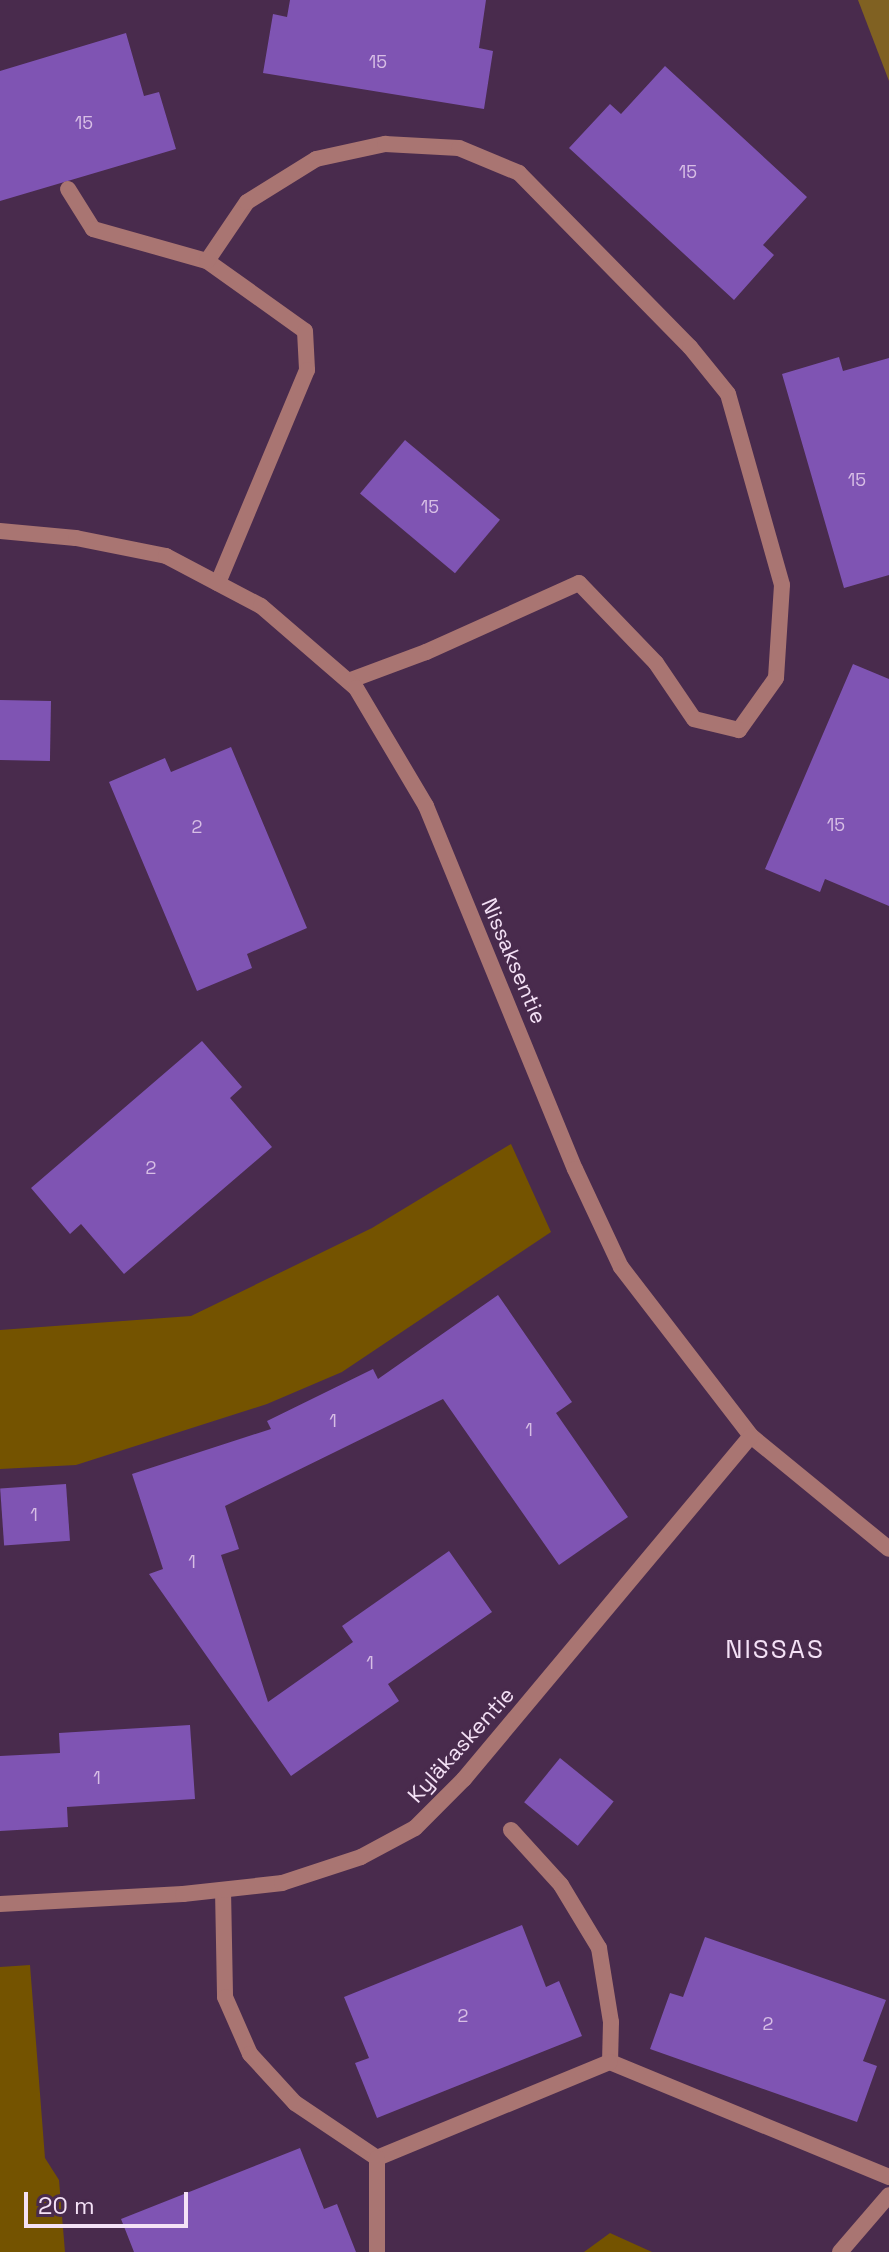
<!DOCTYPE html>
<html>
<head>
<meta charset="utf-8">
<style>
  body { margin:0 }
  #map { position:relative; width:889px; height:2252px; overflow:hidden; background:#492b4d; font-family:"Space Grotesk",sans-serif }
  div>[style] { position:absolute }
  .green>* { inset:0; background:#745300 }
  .forest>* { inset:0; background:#806122 }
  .building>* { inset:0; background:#7f54b3; transform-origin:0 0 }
  .lane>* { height:16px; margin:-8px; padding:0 8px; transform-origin:8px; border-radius:8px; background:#a97572 }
  .street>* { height:16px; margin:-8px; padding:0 8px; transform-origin:8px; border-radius:8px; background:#a97572 }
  span { translate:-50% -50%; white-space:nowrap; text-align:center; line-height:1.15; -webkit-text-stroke:6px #492b4d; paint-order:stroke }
  .number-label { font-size:18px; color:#d7bee5 }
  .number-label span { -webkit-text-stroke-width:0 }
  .street-label { font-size:22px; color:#f4e1f6 }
  .quarter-label { font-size:26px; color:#f4e1f6; letter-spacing:2px }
  .scale { position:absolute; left:24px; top:2192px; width:164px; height:36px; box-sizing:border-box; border:4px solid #f4e1f6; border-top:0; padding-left:10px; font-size:24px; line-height:28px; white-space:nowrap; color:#f4e1f6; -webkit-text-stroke:6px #492b4d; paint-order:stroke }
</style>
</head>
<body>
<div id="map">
  <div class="green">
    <i style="clip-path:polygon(511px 1144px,551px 1232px,342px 1372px,267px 1404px,76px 1465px,0 1469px,0 1330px,191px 1316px,372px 1228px)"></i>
    <i style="clip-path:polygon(30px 1965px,45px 2158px,59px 2180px,65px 2252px,0 2252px,0 1967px)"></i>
    <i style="clip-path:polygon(610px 2233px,652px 2252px,584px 2252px)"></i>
  </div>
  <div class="forest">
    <i style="clip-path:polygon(858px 0,889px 0,889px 81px)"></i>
  </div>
  <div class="building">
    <i style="clip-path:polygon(290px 0,486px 0,479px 48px,493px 51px,484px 109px,263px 73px,273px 14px,287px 17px)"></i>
    <i style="clip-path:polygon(126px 33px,144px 96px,159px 92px,176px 149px,0 201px,0 71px)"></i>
    <i style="clip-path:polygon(665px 66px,807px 197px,763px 245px,774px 255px,734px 300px,569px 148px,610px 104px,621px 114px)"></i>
    <i style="clip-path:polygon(839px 357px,843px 371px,889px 358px,889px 575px,844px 588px,782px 374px)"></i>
    <i style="left:405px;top:440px;width:124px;height:70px;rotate:40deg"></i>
    <i style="clip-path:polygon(853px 664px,889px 679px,889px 906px,825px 879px,820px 892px,765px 869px)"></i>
    <i style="left:0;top:700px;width:51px;height:60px;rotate:1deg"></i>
    <i style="clip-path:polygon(231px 747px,307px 928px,247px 954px,252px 968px,197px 991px,109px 782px,165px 758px,171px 772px)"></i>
    <i style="clip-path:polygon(202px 1041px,242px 1087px,230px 1098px,272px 1147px,124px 1274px,81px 1224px,70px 1234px,31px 1188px)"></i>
    <i style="clip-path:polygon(498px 1295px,572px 1402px,556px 1413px,628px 1517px,559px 1565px,443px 1399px,225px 1506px,239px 1549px,221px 1555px,268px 1702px,353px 1642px,342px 1626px,449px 1551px,492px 1612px,388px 1684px,399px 1701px,291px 1776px,149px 1574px,163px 1569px,132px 1474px,271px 1429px,267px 1421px,373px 1369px,378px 1379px)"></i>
    <i style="left:66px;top:1484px;width:57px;height:66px;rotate:86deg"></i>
    <i style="clip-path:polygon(190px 1725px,195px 1799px,67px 1807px,68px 1827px,0 1831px,0 1756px,60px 1753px,59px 1733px)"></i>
    <i style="left:560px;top:1758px;width:69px;height:57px;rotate:39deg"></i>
    <i style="clip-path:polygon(522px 1925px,546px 1987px,559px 1981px,582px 2036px,377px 2118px,355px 2063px,369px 2058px,344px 1997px)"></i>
    <i style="clip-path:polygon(705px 1937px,886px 2000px,863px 2061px,877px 2066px,857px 2122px,650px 2049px,670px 1993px,683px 1997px)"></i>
    <i style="clip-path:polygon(300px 2148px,324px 2209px,337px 2204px,356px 2252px,134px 2252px,121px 2219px)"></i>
  </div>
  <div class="lane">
    <i style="left:68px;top:189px;width:47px;rotate:58deg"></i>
    <i style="left:93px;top:229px;width:118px;rotate:15.7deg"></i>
    <i style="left:207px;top:261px;width:120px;rotate:35.5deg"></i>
    <i style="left:305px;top:331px;width:39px;rotate:87deg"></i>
    <i style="left:307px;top:370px;width:231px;rotate:112.7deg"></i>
    <i style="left:207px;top:261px;width:71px;rotate:-55.9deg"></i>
    <i style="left:247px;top:202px;width:81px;rotate:-31.9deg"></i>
    <i style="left:316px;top:159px;width:71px;rotate:-12.3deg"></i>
    <i style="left:385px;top:144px;width:74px;rotate:3.1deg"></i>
    <i style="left:459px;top:148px;width:65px;rotate:22.6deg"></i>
    <i style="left:519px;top:173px;width:244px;rotate:45.5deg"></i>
    <i style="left:690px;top:347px;width:60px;rotate:51deg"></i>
    <i style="left:728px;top:394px;width:198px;rotate:74.2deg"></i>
    <i style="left:782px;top:585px;width:93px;rotate:93.7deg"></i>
    <i style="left:776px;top:678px;width:64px;rotate:125.4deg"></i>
    <i style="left:739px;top:730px;width:46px;rotate:-166.3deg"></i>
    <i style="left:694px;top:719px;width:68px;rotate:-124.2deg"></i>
    <i style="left:656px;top:663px;width:111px;rotate:-133.9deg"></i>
    <i style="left:579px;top:583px;width:168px;rotate:155.7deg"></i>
    <i style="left:426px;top:652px;width:83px;rotate:159.6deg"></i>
    <i style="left:511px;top:1830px;width:74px;rotate:47.7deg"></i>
    <i style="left:561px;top:1885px;width:74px;rotate:58.9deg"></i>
    <i style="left:599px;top:1948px;width:75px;rotate:80.8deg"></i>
    <i style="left:611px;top:2022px;width:40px;rotate:91.4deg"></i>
    <i style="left:610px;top:2062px;width:302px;rotate:22.4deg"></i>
    <i style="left:223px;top:1890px;width:107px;rotate:88.9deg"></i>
    <i style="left:225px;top:1997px;width:62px;rotate:66.3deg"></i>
    <i style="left:250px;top:2054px;width:67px;rotate:47.4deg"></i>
    <i style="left:295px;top:2103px;width:99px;rotate:33.9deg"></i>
    <i style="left:377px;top:2158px;width:252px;rotate:-22.4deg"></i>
    <i style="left:377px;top:2252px;width:94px;rotate:-90deg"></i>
  </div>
  <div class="street">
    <i style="left:0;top:531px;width:76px;rotate:5.3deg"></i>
    <i style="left:76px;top:538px;width:92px;rotate:11.3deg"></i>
    <i style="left:166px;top:556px;width:107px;rotate:27.8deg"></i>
    <i style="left:261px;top:606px;width:125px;rotate:40.8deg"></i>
    <i style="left:356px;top:688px;width:137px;rotate:59.3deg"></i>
    <i style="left:426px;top:806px;width:392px;rotate:67.7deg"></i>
    <i style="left:575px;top:1169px;width:108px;rotate:64.9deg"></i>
    <i style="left:621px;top:1267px;width:213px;rotate:52.4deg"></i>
    <i style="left:751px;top:1436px;width:178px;rotate:39.3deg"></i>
    <i style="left:0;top:1904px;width:183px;rotate:-3.1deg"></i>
    <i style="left:183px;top:1894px;width:100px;rotate:-6.3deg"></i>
    <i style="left:282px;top:1883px;width:83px;rotate:-18.2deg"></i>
    <i style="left:361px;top:1857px;width:61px;rotate:-28.2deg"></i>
    <i style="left:415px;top:1828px;width:69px;rotate:-45deg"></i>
    <i style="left:464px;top:1779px;width:447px;rotate:-50.1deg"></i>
    <i style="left:840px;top:2252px;width:75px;rotate:-49.3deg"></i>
  </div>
  <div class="number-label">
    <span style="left:378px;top:62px">15</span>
    <span style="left:84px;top:123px">15</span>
    <span style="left:688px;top:172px">15</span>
    <span style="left:857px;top:480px">15</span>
    <span style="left:430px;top:507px">15</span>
    <span style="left:836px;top:825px">15</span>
    <span style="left:197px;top:827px">2</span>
    <span style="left:151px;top:1168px">2</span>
    <span style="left:333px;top:1421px">1</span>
    <span style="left:529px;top:1430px">1</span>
    <span style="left:34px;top:1515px">1</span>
    <span style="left:192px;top:1562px">1</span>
    <span style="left:370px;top:1663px">1</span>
    <span style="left:97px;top:1778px">1</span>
    <span style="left:463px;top:2016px">2</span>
    <span style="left:768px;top:2024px">2</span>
  </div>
  <div class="street-label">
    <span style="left:514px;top:961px;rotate:67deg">Nissaksentie</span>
    <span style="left:461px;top:1745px;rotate:-48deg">Kyläkaskentie</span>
  </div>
  <div class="quarter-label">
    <span style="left:775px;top:1650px">NISSAS</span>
  </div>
  <div class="scale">20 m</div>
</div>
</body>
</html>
